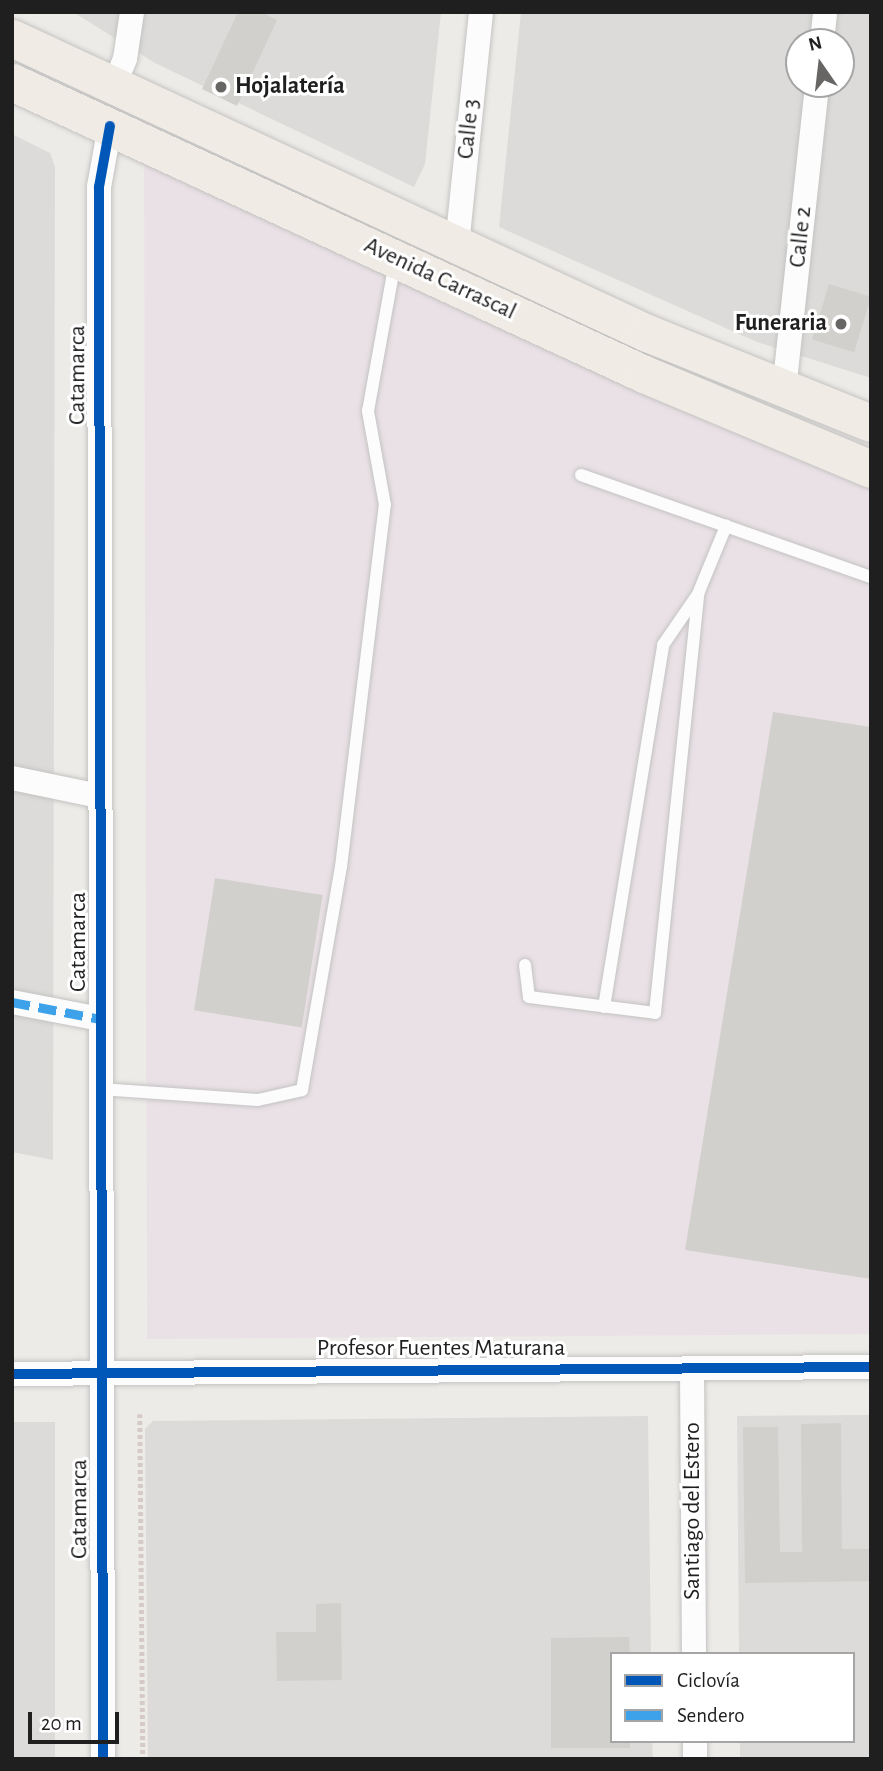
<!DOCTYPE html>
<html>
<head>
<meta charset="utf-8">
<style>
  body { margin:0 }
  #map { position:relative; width:883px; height:1771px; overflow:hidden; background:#edebe8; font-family:"Alegreya Sans",sans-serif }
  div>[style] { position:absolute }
  .residential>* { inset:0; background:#dcdbd9; transform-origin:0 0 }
  .industrial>* { inset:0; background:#eae1e6 }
  .building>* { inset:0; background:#d2d0cd; transform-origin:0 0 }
  .path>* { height:4.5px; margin-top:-2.25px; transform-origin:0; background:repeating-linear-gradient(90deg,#d6cac8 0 3.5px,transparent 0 7px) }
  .roads { filter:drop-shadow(0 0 2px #c4c3c2) drop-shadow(0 0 2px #c4c3c2) }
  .lane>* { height:12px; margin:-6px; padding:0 6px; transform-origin:6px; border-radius:6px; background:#fcfcfc }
  .street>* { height:24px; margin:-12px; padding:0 12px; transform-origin:12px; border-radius:12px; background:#fcfcfc }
  .primary>* { height:37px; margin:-18.5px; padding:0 18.5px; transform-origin:18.5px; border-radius:18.5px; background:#f0ece5 }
  .quiet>* { height:9px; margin-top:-4.5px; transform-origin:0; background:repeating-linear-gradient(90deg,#3da2ea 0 18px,transparent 0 27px) }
  .cycleway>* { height:10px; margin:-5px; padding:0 5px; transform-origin:5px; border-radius:5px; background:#0057b8 }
  .dots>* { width:19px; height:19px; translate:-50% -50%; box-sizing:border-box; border:4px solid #fff; border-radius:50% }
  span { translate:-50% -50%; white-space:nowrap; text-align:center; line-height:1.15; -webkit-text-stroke:6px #fff; paint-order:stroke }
  .poi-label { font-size:24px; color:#1f1f1f; font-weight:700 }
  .left { translate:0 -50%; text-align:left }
  .right { translate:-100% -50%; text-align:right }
  .street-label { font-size:24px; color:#1f1f1f }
  .frame { position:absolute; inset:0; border:14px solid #1f1f1f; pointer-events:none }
  .legend { position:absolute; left:610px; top:1652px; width:245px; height:91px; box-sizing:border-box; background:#fff; border:2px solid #a5a5a5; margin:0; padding:9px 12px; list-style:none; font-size:21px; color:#1f1f1f }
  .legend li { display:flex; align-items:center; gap:14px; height:35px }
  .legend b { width:35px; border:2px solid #a5a5a5 }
  .north { position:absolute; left:785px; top:28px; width:70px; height:70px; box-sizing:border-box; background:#fff; border:2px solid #a5a5a5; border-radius:50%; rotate:346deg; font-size:19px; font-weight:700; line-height:28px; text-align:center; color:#1f1f1f }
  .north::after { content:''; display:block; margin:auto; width:24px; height:32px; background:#676665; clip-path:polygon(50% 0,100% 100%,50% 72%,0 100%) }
  .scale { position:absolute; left:28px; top:1712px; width:91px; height:32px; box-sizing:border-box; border:4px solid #1f1f1f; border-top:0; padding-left:9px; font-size:21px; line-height:24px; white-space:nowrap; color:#1f1f1f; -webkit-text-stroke:5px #fff; paint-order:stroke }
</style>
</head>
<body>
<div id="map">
  <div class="residential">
    <i style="clip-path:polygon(73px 12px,441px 12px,425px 164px,414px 187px,155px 63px)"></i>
    <i style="clip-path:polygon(evenodd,521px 12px,871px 12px,871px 378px,757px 342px,499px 227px,521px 12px,799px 42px,841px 42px,841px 84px,799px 84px,799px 42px)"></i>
    <i style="clip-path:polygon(12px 134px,50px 153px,55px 167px,53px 1160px,12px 1152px)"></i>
    <i style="clip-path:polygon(871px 1415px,871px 1759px,740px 1759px,740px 1741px,853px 1741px,853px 1654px,739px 1654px,737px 1416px)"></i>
    <i style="clip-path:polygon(648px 1416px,651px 1654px,612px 1654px,612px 1741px,652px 1741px,653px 1759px,148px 1759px,145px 1429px,153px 1421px)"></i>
    <i style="left:12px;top:1422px;width:43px;height:337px"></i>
  </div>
  <div class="industrial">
    <i style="clip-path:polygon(144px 151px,871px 480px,871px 1334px,147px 1339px)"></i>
  </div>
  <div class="building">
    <i style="clip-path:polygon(238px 12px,261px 12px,277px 20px,237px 106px,202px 89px)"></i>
    <i style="left:829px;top:284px;width:44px;height:58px;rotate:17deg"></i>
    <i style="clip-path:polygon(773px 712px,871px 727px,871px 1279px,685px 1250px)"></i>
    <i style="left:215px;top:878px;width:109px;height:134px;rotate:9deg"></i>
    <i style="clip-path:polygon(841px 1423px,842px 1549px,871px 1549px,871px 1581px,745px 1583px,743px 1427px,778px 1427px,780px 1552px,802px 1552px,801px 1424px)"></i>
    <i style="clip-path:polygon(341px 1603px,342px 1680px,277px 1681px,276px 1632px,316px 1632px,316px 1604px)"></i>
    <i style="clip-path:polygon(629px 1637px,630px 1654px,612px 1654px,612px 1741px,630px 1741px,630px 1748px,551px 1748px,551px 1638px)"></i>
  </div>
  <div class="path">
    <i style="left:140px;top:1414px;width:345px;rotate:89.5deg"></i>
  </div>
  <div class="roads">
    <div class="lane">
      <i style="left:581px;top:475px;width:307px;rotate:19.4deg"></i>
      <i style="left:525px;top:965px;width:32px;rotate:83deg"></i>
      <i style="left:529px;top:997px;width:127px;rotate:7.2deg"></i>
      <i style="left:655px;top:1013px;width:421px;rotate:-84.1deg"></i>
      <i style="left:604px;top:1007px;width:367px;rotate:-80.7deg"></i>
      <i style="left:663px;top:645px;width:62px;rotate:-55.5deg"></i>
      <i style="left:698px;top:594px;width:74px;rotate:-67.6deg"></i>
      <i style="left:100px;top:1089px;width:158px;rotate:4deg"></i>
      <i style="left:258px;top:1100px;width:45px;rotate:-12.8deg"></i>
      <i style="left:302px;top:1090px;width:226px;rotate:-80.1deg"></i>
      <i style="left:341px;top:867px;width:365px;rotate:-83.1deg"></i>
      <i style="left:385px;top:505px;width:96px;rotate:-100.3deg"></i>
      <i style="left:368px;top:411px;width:151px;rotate:-79.7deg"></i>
    </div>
    <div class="street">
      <i style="left:822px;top:42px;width:30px;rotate:-84deg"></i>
      <i style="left:114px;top:86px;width:29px;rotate:-68deg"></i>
      <i style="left:125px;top:59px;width:48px;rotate:-81.5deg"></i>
      <i style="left:457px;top:245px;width:234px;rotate:-84.1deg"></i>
      <i style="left:784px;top:390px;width:308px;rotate:-83.8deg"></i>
      <i style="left:12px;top:778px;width:89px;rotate:11.7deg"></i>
      <i style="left:12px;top:1002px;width:90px;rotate:10.9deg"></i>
      <i style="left:692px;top:1369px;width:285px;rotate:89.6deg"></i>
      <i style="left:12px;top:1374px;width:859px;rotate:-0.47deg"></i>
      <i style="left:695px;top:1741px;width:18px;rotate:90deg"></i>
      <i style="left:103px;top:1759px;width:1572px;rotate:-90.15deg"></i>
      <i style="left:99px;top:187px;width:62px;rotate:-79.8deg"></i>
    </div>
    <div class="primary">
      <i style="left:12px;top:38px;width:700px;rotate:24.92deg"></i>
      <i style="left:647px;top:333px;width:241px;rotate:21.9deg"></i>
      <i style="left:12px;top:82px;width:696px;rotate:24.8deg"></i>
      <i style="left:644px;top:374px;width:246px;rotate:22.7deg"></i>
    </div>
  </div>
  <div class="quiet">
    <i style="left:12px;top:1002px;width:90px;rotate:10.9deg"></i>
  </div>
  <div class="cycleway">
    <i style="left:12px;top:1374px;width:859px;rotate:-0.47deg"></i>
    <i style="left:103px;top:1759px;width:1572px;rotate:-90.15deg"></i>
    <i style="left:99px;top:187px;width:62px;rotate:-79.8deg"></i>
  </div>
  <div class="dots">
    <i style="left:221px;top:87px;background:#676665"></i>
    <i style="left:841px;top:324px;background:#676665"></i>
  </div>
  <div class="poi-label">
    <span class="left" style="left:235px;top:87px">Hojalatería</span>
    <span class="right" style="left:827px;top:324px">Funeraria</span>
  </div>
  <div class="street-label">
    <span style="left:469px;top:129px;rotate:-84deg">Calle 3</span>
    <span style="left:801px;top:237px;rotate:-84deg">Calle 2</span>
    <span style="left:440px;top:279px;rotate:25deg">Avenida Carrascal</span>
    <span style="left:78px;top:375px;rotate:-90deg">Catamarca</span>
    <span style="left:79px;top:942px;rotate:-90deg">Catamarca</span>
    <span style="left:441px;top:1349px">Profesor Fuentes Maturana</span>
    <span style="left:80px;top:1509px;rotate:-90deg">Catamarca</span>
    <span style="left:693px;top:1511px;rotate:-90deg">Santiago del Estero</span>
  </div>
  <div class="frame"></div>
  <ul class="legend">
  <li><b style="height:9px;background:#0057b8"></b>Ciclovía</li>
  <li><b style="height:9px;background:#3da2ea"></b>Sendero</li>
  </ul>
  <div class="north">N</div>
  <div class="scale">20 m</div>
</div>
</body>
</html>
